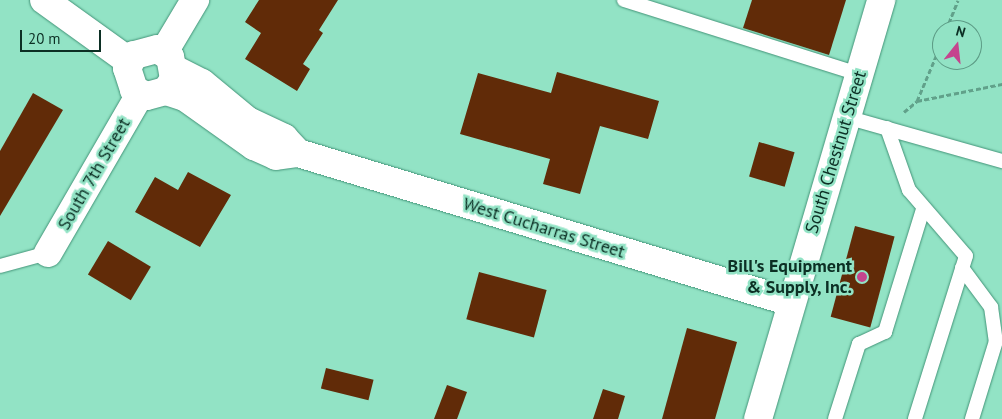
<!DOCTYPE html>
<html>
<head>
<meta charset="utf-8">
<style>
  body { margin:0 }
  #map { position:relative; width:1002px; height:419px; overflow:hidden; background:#92e3c5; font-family:"PT Sans",sans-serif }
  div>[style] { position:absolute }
  .building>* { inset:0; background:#612b08; transform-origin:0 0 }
  .path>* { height:3px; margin-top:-1.5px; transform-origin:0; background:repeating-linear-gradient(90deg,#61a18a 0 5px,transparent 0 7.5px) }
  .roads { filter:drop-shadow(0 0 1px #439478) drop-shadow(0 0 1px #439478) }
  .lane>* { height:14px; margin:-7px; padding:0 7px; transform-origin:7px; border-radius:7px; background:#fff }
  .street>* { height:28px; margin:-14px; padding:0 14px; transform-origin:14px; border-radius:14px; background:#fff }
  .dots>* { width:14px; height:14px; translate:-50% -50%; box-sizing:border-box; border:2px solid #92e3c5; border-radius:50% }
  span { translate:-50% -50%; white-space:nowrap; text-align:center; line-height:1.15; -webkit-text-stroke:5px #92e3c5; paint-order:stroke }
  .street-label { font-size:18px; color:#0c2f24 }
  .poi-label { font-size:18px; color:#0c2f24; font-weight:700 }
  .right { translate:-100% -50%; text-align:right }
  .north { position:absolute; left:932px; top:20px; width:50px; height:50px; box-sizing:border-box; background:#92e3c5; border:1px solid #5c9b85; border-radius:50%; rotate:16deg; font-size:14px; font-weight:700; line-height:20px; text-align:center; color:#0c2f24 }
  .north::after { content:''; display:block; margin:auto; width:18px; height:22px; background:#c5448e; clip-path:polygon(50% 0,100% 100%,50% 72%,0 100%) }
  .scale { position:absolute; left:20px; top:30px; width:81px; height:22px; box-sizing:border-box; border:2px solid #0c2f24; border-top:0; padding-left:6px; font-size:15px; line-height:18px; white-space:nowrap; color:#0c2f24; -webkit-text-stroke:4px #92e3c5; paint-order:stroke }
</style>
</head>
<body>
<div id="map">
  <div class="building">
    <i style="clip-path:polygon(259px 0,338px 0,319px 30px,323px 33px,303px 64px,310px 69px,297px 91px,245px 59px,261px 33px,245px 22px)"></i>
    <i style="clip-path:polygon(752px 0,846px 0,829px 55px,743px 28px)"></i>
    <i style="clip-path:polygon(557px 72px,659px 101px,648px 139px,600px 126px,580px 194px,543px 184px,550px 159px,460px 134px,478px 73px,551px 93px)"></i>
    <i style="clip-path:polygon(33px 93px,63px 110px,0 216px,0 151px)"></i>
    <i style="left:759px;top:142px;width:37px;height:36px;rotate:16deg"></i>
    <i style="clip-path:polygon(188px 172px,231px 195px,200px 247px,135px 212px,155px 177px,178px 190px)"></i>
    <i style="left:855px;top:226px;width:41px;height:94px;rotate:15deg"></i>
    <i style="left:108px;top:241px;width:50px;height:39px;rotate:31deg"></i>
    <i style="left:479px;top:272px;width:70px;height:49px;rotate:15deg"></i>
    <i style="clip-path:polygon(687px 328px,737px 342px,715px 419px,662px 419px)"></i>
    <i style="left:326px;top:368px;width:49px;height:21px;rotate:14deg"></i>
    <i style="clip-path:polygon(447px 385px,467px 392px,457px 419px,434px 419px)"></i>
    <i style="clip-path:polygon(603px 389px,625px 396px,618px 419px,593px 419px)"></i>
  </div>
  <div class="path">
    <i style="left:946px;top:30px;width:32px;rotate:-68deg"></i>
    <i style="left:917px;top:101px;width:87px;rotate:-11.3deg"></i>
    <i style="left:904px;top:112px;width:17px;rotate:-40deg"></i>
    <i style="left:917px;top:101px;width:64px;rotate:-67deg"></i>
  </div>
  <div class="roads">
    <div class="lane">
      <i style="left:624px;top:0;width:246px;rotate:17.5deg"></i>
      <i style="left:846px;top:117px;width:162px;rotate:15.8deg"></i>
      <i style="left:887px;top:128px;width:66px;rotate:70.5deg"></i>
      <i style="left:909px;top:190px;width:87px;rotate:49.2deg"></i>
      <i style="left:966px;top:256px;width:171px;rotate:107.4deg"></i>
      <i style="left:0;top:266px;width:50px;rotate:-15.2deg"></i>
      <i style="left:962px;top:268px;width:49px;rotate:53.4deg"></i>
      <i style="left:991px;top:307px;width:34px;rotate:82deg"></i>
      <i style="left:996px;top:341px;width:82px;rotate:107.1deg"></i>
      <i style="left:835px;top:419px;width:79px;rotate:-72.3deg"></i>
      <i style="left:859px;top:344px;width:29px;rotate:-25deg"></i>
      <i style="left:885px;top:332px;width:129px;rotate:-72.8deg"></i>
    </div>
    <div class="street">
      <i style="left:44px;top:0;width:105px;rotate:35.7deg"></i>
      <i style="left:164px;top:52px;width:61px;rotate:-59.2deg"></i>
      <i style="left:174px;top:69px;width:31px;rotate:27deg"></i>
      <i style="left:202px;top:83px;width:60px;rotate:39.6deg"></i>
      <i style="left:248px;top:121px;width:40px;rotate:25deg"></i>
      <i style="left:284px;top:138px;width:21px;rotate:47deg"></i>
      <i style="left:166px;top:91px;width:14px;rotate:-56deg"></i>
      <i style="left:174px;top:79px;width:22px;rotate:-100deg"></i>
      <i style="left:170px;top:57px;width:15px;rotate:-148deg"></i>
      <i style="left:157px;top:49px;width:24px;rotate:165deg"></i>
      <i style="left:134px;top:55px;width:15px;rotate:118deg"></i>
      <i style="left:127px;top:68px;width:23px;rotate:72deg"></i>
      <i style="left:134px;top:90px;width:14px;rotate:25deg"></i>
      <i style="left:147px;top:96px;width:20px;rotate:-15deg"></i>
      <i style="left:166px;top:91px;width:20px;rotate:18deg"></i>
      <i style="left:185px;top:97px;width:85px;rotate:35.4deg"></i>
      <i style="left:254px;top:146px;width:24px;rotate:24deg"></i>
      <i style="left:276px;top:156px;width:22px;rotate:-8deg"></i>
      <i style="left:298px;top:153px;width:515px;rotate:16.82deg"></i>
      <i style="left:48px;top:253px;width:184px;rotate:-59.9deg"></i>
      <i style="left:758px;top:419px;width:437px;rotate:-73.6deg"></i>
    </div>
  </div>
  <div class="dots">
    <i style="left:862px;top:277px;background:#c5448e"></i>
  </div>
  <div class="street-label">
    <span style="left:836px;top:152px;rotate:-73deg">South Chestnut Street</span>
    <span style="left:94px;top:174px;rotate:-60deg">South 7th Street</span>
    <span style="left:544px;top:228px;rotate:17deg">West Cucharras Street</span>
  </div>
  <div class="poi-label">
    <span class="right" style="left:852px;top:277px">Bill's Equipment<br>&amp; Supply, Inc.</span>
  </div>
  <div class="north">N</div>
  <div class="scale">20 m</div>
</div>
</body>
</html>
